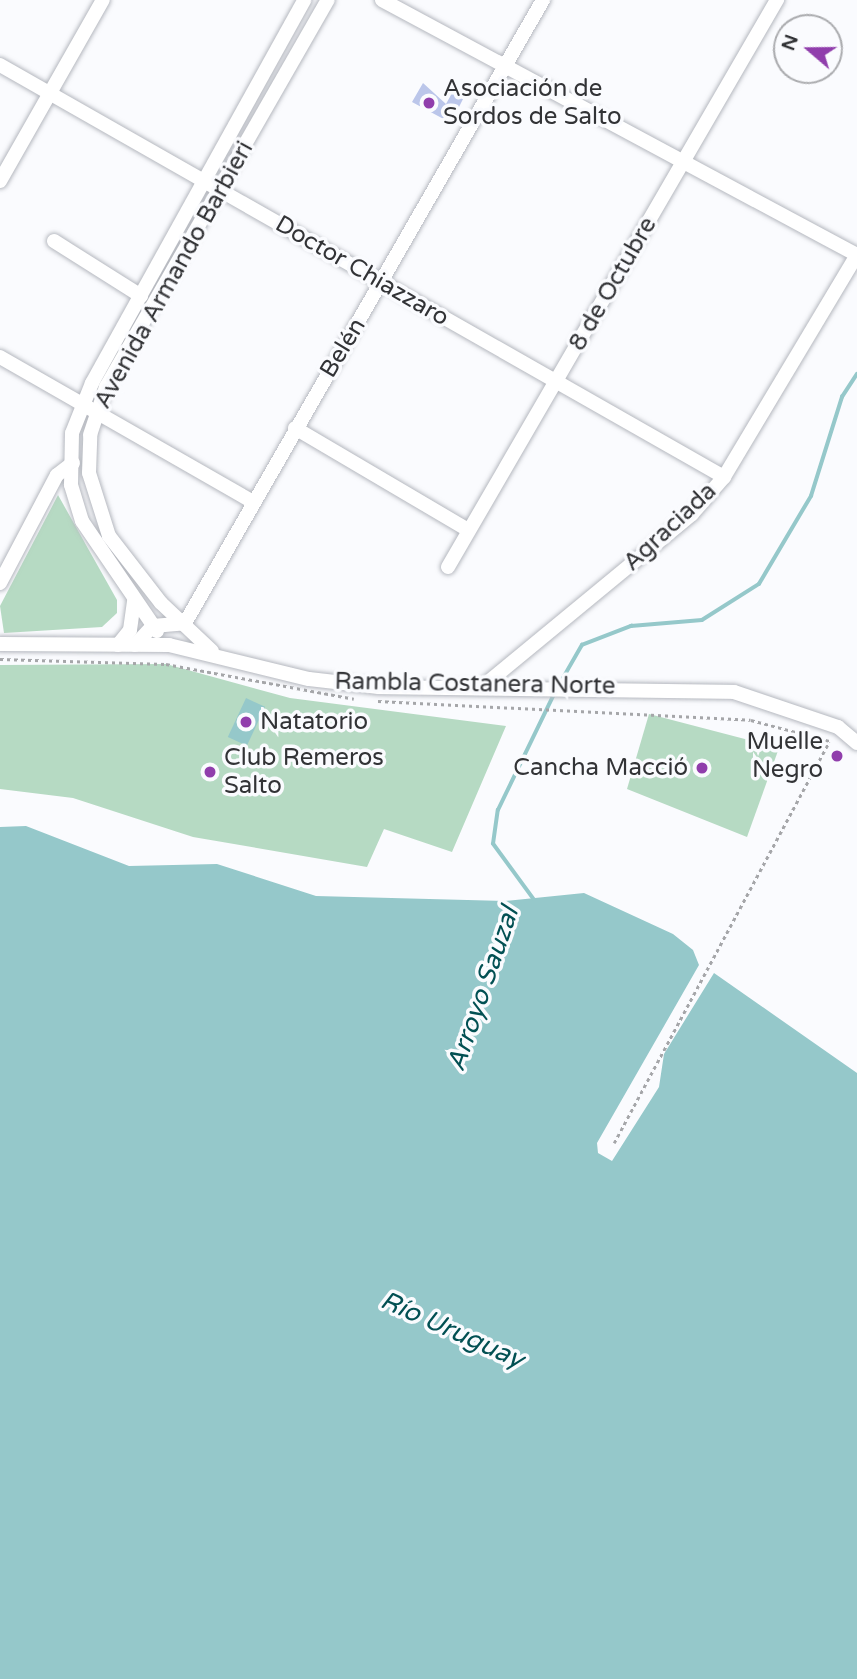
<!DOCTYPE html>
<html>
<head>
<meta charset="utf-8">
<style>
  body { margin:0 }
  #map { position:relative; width:857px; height:1679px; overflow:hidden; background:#fafbfe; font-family:"Varela Round",sans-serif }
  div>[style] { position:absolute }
  .green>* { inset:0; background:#b6dac3 }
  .water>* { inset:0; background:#95c8ca; transform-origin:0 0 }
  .stream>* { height:3.5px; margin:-1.75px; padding:0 1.75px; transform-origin:1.75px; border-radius:1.75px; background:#95c8ca }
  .building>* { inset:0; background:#bbc6ea }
  .path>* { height:2.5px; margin-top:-1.25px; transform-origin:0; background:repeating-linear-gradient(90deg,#a5a6a9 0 3.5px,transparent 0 7px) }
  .roads { filter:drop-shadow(0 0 2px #b5b8bf) drop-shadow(0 0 2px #b5b8bf) }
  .minor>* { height:14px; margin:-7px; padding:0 7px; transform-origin:7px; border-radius:7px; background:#fff }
  .dots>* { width:19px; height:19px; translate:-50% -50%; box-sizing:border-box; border:4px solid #fafbfe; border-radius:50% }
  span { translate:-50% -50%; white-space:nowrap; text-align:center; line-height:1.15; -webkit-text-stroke:7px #fafbfe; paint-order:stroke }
  .poi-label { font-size:24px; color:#323336 }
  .left { translate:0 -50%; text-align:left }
  .right { translate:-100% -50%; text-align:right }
  .street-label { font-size:24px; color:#323336 }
  .water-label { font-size:26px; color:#025053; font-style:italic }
  .north { position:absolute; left:773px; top:14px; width:70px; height:70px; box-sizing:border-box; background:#fafbfe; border:2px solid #aaabae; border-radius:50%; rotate:290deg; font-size:19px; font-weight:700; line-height:28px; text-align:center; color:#323336 }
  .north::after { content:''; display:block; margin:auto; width:24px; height:32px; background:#903eac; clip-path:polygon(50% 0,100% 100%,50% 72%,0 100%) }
</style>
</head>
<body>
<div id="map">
  <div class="green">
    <i style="clip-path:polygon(58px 495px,117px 600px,117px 613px,102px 627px,4px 633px,0 606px)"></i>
    <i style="clip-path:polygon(166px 664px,290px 698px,506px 726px,452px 852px,384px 829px,367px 867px,193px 837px,73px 798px,0 789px,0 665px)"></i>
    <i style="clip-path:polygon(649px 714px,779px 748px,747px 837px,627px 789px)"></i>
  </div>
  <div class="water">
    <i style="left:246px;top:698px;width:21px;height:43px;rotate:25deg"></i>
    <i style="clip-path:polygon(26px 826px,129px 866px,217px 864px,316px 896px,505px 901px,584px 893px,673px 934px,693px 950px,699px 965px,597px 1143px,598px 1153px,612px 1161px,659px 1087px,664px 1054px,714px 973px,857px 1073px,857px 1679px,0 1679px,0 827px)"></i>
  </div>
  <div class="stream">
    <i style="left:559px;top:685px;width:46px;rotate:-60.1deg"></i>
    <i style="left:582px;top:645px;width:53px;rotate:-21.2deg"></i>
    <i style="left:631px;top:626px;width:71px;rotate:-4.8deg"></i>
    <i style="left:702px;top:620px;width:67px;rotate:-32.3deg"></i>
    <i style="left:759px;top:584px;width:102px;rotate:-59.4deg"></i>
    <i style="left:811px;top:496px;width:104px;rotate:-72.6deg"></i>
    <i style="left:842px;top:397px;width:27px;rotate:-57deg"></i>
    <i style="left:534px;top:900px;width:69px;rotate:-126.2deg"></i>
    <i style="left:493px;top:844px;width:34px;rotate:-82deg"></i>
    <i style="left:498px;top:810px;width:129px;rotate:-64.2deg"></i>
  </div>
  <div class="building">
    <i style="clip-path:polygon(423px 83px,446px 104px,452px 93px,463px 99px,451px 123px,412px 102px)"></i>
  </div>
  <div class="path">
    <i style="left:0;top:659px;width:166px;rotate:1.7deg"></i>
    <i style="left:166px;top:664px;width:191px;rotate:10.5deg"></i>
    <i style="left:378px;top:701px;width:373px;rotate:2.9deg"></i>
    <i style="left:751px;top:720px;width:82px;rotate:14.9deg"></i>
    <i style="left:614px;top:1143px;width:455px;rotate:-61.8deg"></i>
  </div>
  <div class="roads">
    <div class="minor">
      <i style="left:382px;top:0;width:539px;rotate:28.23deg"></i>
      <i style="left:0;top:65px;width:833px;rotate:29.64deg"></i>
      <i style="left:0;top:181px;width:208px;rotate:-60.4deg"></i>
      <i style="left:54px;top:241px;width:103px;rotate:32.3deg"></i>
      <i style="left:0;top:357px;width:292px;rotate:29.8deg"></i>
      <i style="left:295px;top:428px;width:201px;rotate:30.5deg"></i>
      <i style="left:448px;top:567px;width:656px;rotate:-59.88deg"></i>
      <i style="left:0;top:583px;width:122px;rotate:-62.2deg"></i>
      <i style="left:57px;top:475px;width:20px;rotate:-37deg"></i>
      <i style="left:157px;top:631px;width:133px;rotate:-124.3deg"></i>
      <i style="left:82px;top:521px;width:38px;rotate:-107deg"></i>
      <i style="left:71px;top:485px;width:52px;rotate:-88.9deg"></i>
      <i style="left:72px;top:433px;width:54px;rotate:-68.2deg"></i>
      <i style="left:92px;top:383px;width:438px;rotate:-61deg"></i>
      <i style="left:0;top:644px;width:169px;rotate:0.3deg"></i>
      <i style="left:169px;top:645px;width:144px;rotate:13.7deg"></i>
      <i style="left:309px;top:679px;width:70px;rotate:6.5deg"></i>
      <i style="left:379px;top:687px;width:355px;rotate:0.8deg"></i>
      <i style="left:734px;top:692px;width:110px;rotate:18.6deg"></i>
      <i style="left:838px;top:727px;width:25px;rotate:40deg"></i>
      <i style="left:118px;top:645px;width:19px;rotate:-51deg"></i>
      <i style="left:130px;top:630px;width:30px;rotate:-82deg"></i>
      <i style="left:135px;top:645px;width:26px;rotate:-47deg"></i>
      <i style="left:153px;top:626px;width:32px;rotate:-5deg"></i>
      <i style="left:185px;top:623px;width:719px;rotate:-60.12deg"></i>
      <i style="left:212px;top:651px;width:70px;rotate:-136.7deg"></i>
      <i style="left:161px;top:603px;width:85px;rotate:-127.8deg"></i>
      <i style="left:109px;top:536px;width:66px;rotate:-107.6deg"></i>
      <i style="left:89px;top:473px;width:38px;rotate:-88deg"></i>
      <i style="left:90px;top:435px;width:51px;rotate:-71.6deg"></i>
      <i style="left:106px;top:387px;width:446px;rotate:-60.2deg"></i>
      <i style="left:481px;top:688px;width:273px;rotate:-39.5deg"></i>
      <i style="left:692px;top:514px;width:49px;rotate:-49.1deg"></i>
      <i style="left:724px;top:477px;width:259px;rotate:-59.1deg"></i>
    </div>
  </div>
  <div class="dots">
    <i style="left:429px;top:103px;background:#903eac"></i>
    <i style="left:246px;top:722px;background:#903eac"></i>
    <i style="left:837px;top:756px;background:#903eac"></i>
    <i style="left:702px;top:768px;background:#903eac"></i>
    <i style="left:210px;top:772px;background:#903eac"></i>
  </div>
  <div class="poi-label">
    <span class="left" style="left:443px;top:103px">Asociación de<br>Sordos de Salto</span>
    <span class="left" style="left:260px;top:722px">Natatorio</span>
    <span class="right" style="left:823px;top:756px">Muelle<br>Negro</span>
    <span class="left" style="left:224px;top:772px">Club Remeros<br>Salto</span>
    <span class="right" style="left:688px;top:768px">Cancha Macció</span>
  </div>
  <div class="street-label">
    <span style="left:362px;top:271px;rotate:30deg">Doctor Chiazzaro</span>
    <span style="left:174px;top:275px;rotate:-61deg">Avenida Armando Barbieri</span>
    <span style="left:613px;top:284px;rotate:-60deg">8 de Octubre</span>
    <span style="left:343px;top:348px;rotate:-59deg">Belén</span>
    <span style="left:670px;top:527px;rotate:-43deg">Agraciada</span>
    <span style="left:475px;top:684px;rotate:1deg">Rambla Costanera Norte</span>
  </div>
  <div class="water-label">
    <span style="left:483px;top:989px;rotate:-71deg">Arroyo Sauzal</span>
    <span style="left:452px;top:1330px;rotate:24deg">Río Uruguay</span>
  </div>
  <div class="north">N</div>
</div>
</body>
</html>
